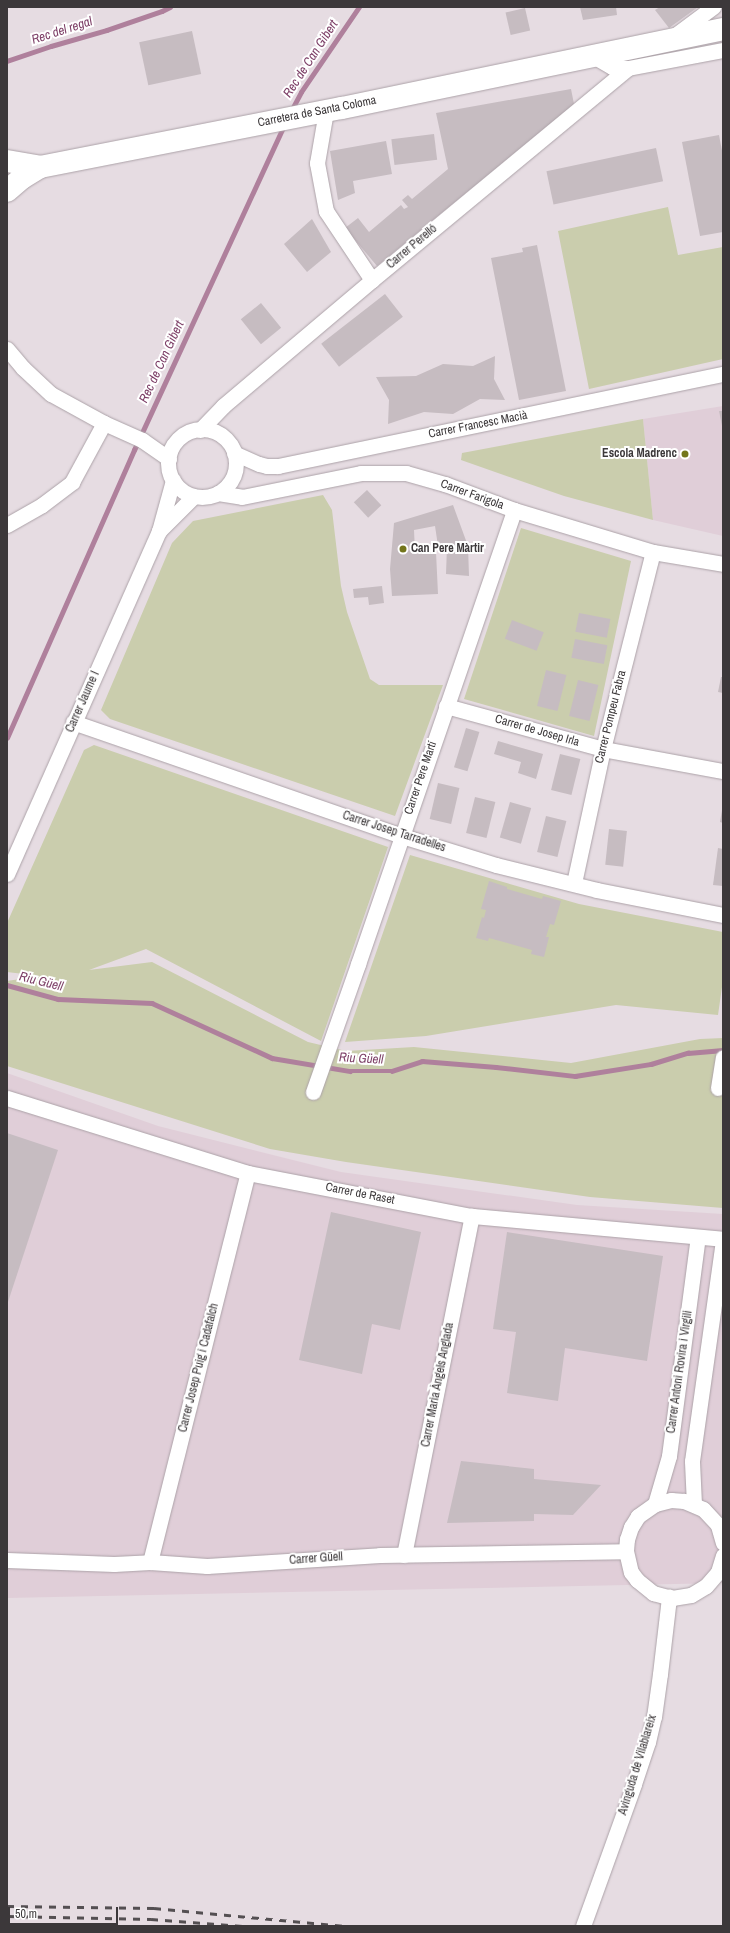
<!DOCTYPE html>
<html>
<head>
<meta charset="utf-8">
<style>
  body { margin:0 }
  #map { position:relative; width:730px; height:1933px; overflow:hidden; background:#e6dce2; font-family:"Archivo Narrow",sans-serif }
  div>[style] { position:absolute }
  .built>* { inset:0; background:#e0ced8 }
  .green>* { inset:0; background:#cacdad }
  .stream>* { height:4.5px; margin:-2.25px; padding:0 2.25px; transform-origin:2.25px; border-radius:2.25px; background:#af809c }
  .building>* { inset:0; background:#c6bcc1; transform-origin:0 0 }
  .roads { filter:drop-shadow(0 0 1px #aca2a8) drop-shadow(0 0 1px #aca2a8) }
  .street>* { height:15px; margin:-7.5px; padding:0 7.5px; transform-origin:7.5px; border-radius:7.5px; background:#fff }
  .street>.ring { margin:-7.5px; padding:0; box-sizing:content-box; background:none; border:15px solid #fff; border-radius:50% }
  .primary>* { height:22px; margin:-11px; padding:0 11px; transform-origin:11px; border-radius:11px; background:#fff }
  .rail>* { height:3px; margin-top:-1.5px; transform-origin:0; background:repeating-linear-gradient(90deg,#544f52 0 7px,transparent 0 14px) }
  .dots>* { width:11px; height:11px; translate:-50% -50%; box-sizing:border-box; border:2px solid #fff; border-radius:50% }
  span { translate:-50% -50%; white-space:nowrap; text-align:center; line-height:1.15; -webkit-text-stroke:4px #fff; paint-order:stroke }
  .street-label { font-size:12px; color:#3c383a }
  .poi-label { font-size:12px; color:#3c383a; font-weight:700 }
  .right { translate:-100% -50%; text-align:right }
  .left { translate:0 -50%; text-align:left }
  .water-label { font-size:13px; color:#7d3f67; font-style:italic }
  .frame { position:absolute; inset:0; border:8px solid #3c383a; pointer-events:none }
  .scale { position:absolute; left:8px; top:1907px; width:110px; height:18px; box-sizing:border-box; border:2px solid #3c383a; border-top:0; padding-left:5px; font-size:12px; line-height:14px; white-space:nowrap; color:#3c383a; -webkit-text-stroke:3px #fff; paint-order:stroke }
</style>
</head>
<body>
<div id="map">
  <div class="built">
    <i style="clip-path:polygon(723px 406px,723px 536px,653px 520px,643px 419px)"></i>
    <i style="clip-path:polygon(7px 1073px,158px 1126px,341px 1172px,577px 1205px,723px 1214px,723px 1583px,7px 1598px)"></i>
  </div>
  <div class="green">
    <i style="clip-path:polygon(668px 207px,678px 255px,723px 247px,723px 359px,589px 389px,558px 231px)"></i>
    <i style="clip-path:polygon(643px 419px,653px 520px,564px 496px,461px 460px,462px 453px)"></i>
    <i style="clip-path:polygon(323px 495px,332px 510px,341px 586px,347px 612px,370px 679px,379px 685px,443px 685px,395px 816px,110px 719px,101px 710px,172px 543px,193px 521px)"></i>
    <i style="clip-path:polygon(521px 528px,631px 561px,594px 736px,464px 699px)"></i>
    <i style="clip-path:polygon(94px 745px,388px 847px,321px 1041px,146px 949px,89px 970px,152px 962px,308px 1042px,346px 1051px,414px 1047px,571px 1063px,700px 1039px,723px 1038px,723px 1208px,590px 1197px,346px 1162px,270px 1149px,7px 1066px,7px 981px,40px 976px,7px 972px,7px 923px,84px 750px)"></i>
    <i style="clip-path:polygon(410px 855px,579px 904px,723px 932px,723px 980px,718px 1015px,616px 1005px,426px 1036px,345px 1042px)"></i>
  </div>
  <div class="stream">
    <i style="left:7px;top:61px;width:46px;rotate:-18.8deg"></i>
    <i style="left:51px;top:46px;width:58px;rotate:-15.9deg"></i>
    <i style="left:107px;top:30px;width:58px;rotate:-19.1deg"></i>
    <i style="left:162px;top:11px;width:9px;rotate:-27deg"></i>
    <i style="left:291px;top:111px;width:21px;rotate:-62deg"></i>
    <i style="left:301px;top:92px;width:103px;rotate:-55.7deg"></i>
    <i style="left:7px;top:738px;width:315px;rotate:-66.2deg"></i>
    <i style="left:134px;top:450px;width:356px;rotate:-65.2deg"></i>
    <i style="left:7px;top:985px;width:53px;rotate:15.4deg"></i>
    <i style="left:58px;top:999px;width:94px;rotate:2.4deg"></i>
    <i style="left:152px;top:1003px;width:132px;rotate:24.6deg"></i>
    <i style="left:272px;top:1058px;width:79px;rotate:9.5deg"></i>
    <i style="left:350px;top:1071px;width:42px"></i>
    <i style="left:392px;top:1071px;width:32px;rotate:-18deg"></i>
    <i style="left:422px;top:1061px;width:74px;rotate:4.6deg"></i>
    <i style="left:496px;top:1067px;width:80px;rotate:6.5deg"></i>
    <i style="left:575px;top:1076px;width:77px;rotate:-9deg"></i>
    <i style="left:651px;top:1064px;width:39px;rotate:-17deg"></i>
    <i style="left:688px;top:1053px;width:35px;rotate:-5deg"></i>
  </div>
  <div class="building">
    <i style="clip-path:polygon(580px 7px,616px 7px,617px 15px,583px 20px)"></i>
    <i style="clip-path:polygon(660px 7px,698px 7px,669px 28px,655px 10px)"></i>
    <i style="left:525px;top:8px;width:23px;height:20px;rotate:77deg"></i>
    <i style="left:192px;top:31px;width:44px;height:54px;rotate:78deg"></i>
    <i style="clip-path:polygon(571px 89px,574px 104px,377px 266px,345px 228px,358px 218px,369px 232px,401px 205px,404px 209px,408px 207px,402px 200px,408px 195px,412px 199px,448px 169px,436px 113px)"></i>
    <i style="left:434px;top:134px;width:26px;height:43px;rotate:83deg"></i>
    <i style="clip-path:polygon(719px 135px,723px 156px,723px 232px,700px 236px,682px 142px)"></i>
    <i style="clip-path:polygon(386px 141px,392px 174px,353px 181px,355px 193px,338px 200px,330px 151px)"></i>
    <i style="left:656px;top:148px;width:34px;height:112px;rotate:78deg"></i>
    <i style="clip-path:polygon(312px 219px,331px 252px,307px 272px,284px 244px)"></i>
    <i style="clip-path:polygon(537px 245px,566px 391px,519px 400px,491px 258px,523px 252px,522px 248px)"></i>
    <i style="left:385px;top:294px;width:29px;height:81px;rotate:52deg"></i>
    <i style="left:261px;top:303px;width:32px;height:26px;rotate:51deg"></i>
    <i style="clip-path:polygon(495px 356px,494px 379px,505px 400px,480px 399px,453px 414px,424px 412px,388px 424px,389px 400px,376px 377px,416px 376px,443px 364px,473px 366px)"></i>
    <i style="clip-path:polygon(719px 411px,723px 411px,723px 426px,722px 426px)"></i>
    <i style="left:367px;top:490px;width:21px;height:18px;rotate:47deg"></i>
    <i style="clip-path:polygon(453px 505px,468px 546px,469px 576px,446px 574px,447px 546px,438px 546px,435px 526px,414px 530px,415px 552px,436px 552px,438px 594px,392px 596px,390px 569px,394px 523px)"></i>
    <i style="clip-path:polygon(382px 586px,384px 603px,369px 605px,368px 597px,354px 598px,353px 589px)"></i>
    <i style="left:579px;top:613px;width:32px;height:19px;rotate:11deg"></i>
    <i style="left:512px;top:620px;width:34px;height:20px;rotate:21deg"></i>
    <i style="left:575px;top:639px;width:33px;height:19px;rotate:11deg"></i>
    <i style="left:546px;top:670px;width:21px;height:37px;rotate:14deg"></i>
    <i style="clip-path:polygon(721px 677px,723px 677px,723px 693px,718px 692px)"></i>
    <i style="left:578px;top:680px;width:21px;height:37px;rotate:14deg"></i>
    <i style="left:466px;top:728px;width:14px;height:41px;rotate:17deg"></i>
    <i style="clip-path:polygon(498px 741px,543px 754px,536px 779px,518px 773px,521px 762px,494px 754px)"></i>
    <i style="left:560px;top:754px;width:21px;height:37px;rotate:14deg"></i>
    <i style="left:438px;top:783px;width:22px;height:37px;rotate:13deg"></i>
    <i style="left:475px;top:797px;width:21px;height:37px;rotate:14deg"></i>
    <i style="left:510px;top:802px;width:22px;height:37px;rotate:16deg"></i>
    <i style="clip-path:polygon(722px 810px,723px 810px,723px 823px,720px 822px)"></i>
    <i style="left:546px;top:816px;width:21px;height:37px;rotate:14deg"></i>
    <i style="left:609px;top:829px;width:18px;height:36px;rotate:6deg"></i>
    <i style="clip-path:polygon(718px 848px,723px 849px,723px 886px,713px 885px)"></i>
    <i style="clip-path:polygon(489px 881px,507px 887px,507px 889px,542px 899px,543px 896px,561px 901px,554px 925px,550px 924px,546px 937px,549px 937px,544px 957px,531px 954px,532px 950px,489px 938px,488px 941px,476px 938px,482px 917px,484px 918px,486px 910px,481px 909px)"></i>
    <i style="clip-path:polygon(7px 1133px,58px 1150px,7px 1305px)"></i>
    <i style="clip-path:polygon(331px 1212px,421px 1232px,400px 1330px,372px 1324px,362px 1374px,299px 1360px)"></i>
    <i style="clip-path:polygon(507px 1232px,663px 1256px,647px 1361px,565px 1348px,558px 1401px,507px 1393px,516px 1332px,493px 1329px)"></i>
    <i style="clip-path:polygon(461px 1461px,534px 1469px,534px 1479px,601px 1485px,573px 1515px,534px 1514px,534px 1521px,447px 1523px)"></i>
  </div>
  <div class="roads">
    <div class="street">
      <i style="left:674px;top:36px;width:49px;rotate:-36.6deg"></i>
      <i style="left:593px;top:56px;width:22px;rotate:30deg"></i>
      <i style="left:612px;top:67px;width:16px;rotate:4deg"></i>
      <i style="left:628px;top:68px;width:97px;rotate:-10.7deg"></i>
      <i style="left:326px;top:111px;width:53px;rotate:99.8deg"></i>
      <i style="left:317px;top:163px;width:49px;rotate:79.4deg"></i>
      <i style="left:326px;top:211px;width:83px;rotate:56.3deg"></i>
      <i style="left:7px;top:349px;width:25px;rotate:50deg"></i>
      <i style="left:23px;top:368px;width:38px;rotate:43deg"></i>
      <i style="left:51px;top:394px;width:60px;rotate:28.7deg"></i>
      <i style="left:104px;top:423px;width:42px;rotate:24.1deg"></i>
      <i style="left:142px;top:440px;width:33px;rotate:35deg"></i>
      <i class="ring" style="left:168px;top:429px;width:53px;height:53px"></i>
      <i style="left:200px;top:430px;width:33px;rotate:-46deg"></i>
      <i style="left:223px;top:406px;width:195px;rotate:-40.2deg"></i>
      <i style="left:372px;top:280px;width:332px;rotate:-39.6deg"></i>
      <i style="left:234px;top:453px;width:27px;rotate:24deg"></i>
      <i style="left:259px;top:464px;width:8px;rotate:14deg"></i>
      <i style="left:267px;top:466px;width:11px"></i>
      <i style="left:278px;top:466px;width:454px;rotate:-11.7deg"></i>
      <i style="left:218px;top:493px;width:24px;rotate:9deg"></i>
      <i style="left:242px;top:497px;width:121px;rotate:-11.4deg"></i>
      <i style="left:361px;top:473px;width:45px"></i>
      <i style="left:406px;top:473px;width:41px;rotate:15.8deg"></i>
      <i style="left:445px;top:484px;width:74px;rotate:20.6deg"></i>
      <i style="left:514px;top:510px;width:145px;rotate:16.8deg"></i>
      <i style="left:653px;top:552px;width:71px;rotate:9.7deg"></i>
      <i style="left:7px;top:525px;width:40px;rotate:-29.7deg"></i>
      <i style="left:42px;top:505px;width:38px;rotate:-37deg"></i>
      <i style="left:72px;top:482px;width:67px;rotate:-61.5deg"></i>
      <i style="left:159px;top:531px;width:49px;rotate:-45deg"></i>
      <i style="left:446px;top:706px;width:163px;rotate:15.3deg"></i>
      <i style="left:603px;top:749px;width:122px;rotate:10.4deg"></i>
      <i style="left:73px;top:722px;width:348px;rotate:19.1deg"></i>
      <i style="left:402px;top:836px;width:98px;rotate:17.1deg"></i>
      <i style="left:496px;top:865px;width:104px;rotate:13.9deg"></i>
      <i style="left:597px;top:890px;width:128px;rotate:11.2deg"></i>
      <i style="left:7px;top:874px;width:375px;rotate:-66.1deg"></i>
      <i style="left:159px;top:531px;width:53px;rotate:-74.6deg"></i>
      <i style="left:574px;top:883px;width:137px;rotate:-77.8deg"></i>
      <i style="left:603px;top:749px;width:203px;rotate:-75.8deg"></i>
      <i style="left:718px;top:1088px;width:31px;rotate:-81deg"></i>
      <i style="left:313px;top:1092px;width:136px;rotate:-70.6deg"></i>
      <i style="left:358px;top:964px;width:480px;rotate:-71deg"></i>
      <i style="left:7px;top:1098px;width:252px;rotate:17.3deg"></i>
      <i style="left:248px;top:1173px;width:228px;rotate:10.9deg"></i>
      <i style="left:472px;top:1216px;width:252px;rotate:5.2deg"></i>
      <i style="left:655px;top:1504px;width:50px;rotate:-73.7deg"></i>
      <i style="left:669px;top:1456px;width:221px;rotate:-82.5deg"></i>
      <i style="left:694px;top:1504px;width:43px;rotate:-92.7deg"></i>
      <i style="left:692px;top:1461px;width:222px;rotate:-82deg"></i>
      <i style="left:723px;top:1543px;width:19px;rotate:-106deg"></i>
      <i style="left:718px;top:1525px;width:22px;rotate:-133deg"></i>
      <i style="left:703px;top:1509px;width:21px;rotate:-157deg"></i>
      <i style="left:684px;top:1501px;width:13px;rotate:-176deg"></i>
      <i style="left:671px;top:1500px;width:16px;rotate:166deg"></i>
      <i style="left:655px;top:1504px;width:21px;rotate:145deg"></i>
      <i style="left:638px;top:1516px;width:13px;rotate:122deg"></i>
      <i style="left:631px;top:1527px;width:13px;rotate:108deg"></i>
      <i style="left:627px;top:1539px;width:12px;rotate:95deg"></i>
      <i style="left:626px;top:1551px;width:22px;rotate:77deg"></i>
      <i style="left:631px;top:1572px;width:10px;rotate:53deg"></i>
      <i style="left:637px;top:1580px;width:21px;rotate:39deg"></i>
      <i style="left:653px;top:1593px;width:20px;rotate:15deg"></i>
      <i style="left:672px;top:1598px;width:19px;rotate:-9deg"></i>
      <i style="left:691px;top:1595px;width:17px;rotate:-31deg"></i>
      <i style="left:706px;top:1586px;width:18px;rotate:-49deg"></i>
      <i style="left:718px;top:1572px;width:17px;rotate:-73deg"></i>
      <i style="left:404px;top:1555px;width:346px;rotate:-78.7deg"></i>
      <i style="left:7px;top:1560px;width:107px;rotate:2.1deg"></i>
      <i style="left:114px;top:1564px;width:36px;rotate:-3deg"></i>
      <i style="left:150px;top:1562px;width:57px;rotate:4deg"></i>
      <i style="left:207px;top:1566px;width:173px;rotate:-3.6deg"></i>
      <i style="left:380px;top:1555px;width:246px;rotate:-0.9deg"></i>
      <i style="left:150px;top:1562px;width:401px;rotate:-75.9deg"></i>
      <i style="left:583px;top:1926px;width:151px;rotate:-70.2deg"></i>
      <i style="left:634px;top:1784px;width:44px;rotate:-71.6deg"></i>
      <i style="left:648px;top:1742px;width:26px;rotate:-77deg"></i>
      <i style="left:654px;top:1717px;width:43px;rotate:-82.1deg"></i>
      <i style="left:660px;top:1674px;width:78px;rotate:-83.3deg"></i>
    </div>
    <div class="primary">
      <i style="left:7px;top:161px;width:34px;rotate:10deg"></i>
      <i style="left:40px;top:167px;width:308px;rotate:-11.1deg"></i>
      <i style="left:342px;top:108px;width:389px;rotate:-11.7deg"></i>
      <i style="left:7px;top:191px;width:20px;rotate:-41deg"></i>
      <i style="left:22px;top:178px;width:21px;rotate:-31deg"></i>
    </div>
  </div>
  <div class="rail">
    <i style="left:7px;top:1906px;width:147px;rotate:0.8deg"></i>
    <i style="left:154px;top:1908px;width:192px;rotate:5.4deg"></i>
    <i style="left:7px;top:1916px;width:144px;rotate:1.2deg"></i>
    <i style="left:151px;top:1919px;width:92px;rotate:4.4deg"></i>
  </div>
  <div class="dots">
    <i style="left:685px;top:454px;background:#73751b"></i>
    <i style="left:403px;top:549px;background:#73751b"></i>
  </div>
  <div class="street-label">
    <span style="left:317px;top:112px;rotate:-11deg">Carretera de Santa Coloma</span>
    <span style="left:412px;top:247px;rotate:-40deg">Carrer Perelló</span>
    <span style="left:478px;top:425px;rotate:-11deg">Carrer Francesc Macià</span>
    <span style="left:472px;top:495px;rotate:20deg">Carrer Farigola</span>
    <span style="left:83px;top:702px;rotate:-66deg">Carrer Jaume I</span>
    <span style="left:611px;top:717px;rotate:-76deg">Carrer Pompeu Fabra</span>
    <span style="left:537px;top:731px;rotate:16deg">Carrer de Josep Irla</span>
    <span style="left:421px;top:778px;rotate:-71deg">Carrer Pere Martí</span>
    <span style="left:394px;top:832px;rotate:18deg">Carrer Josep Tarradelles</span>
    <span style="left:360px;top:1194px;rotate:11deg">Carrer de Raset</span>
    <span style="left:199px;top:1368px;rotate:-76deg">Carrer Josep Puig i Cadafalch</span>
    <span style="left:680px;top:1372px;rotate:-82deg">Carrer Antoni Rovira i Virgili</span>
    <span style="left:438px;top:1385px;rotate:-79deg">Carrer Maria Àngels Anglada</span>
    <span style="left:316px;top:1559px;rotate:-4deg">Carrer Güell</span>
    <span style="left:638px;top:1765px;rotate:-73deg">Avinguda de Vilablareix</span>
  </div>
  <div class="poi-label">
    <span class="right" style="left:677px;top:454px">Escola Madrenc</span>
    <span class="left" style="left:411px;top:549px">Can Pere Màrtir</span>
  </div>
  <div class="water-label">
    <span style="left:62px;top:31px;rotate:-18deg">Rec del regal</span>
    <span style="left:311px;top:59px;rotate:-57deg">Rec de Can Gibert</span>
    <span style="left:162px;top:362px;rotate:-65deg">Rec de Can Gibert</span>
    <span style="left:41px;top:982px;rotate:14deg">Riu Güell</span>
    <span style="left:361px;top:1059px;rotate:3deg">Riu Güell</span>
  </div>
  <div class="frame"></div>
  <div class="scale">50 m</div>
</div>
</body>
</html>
